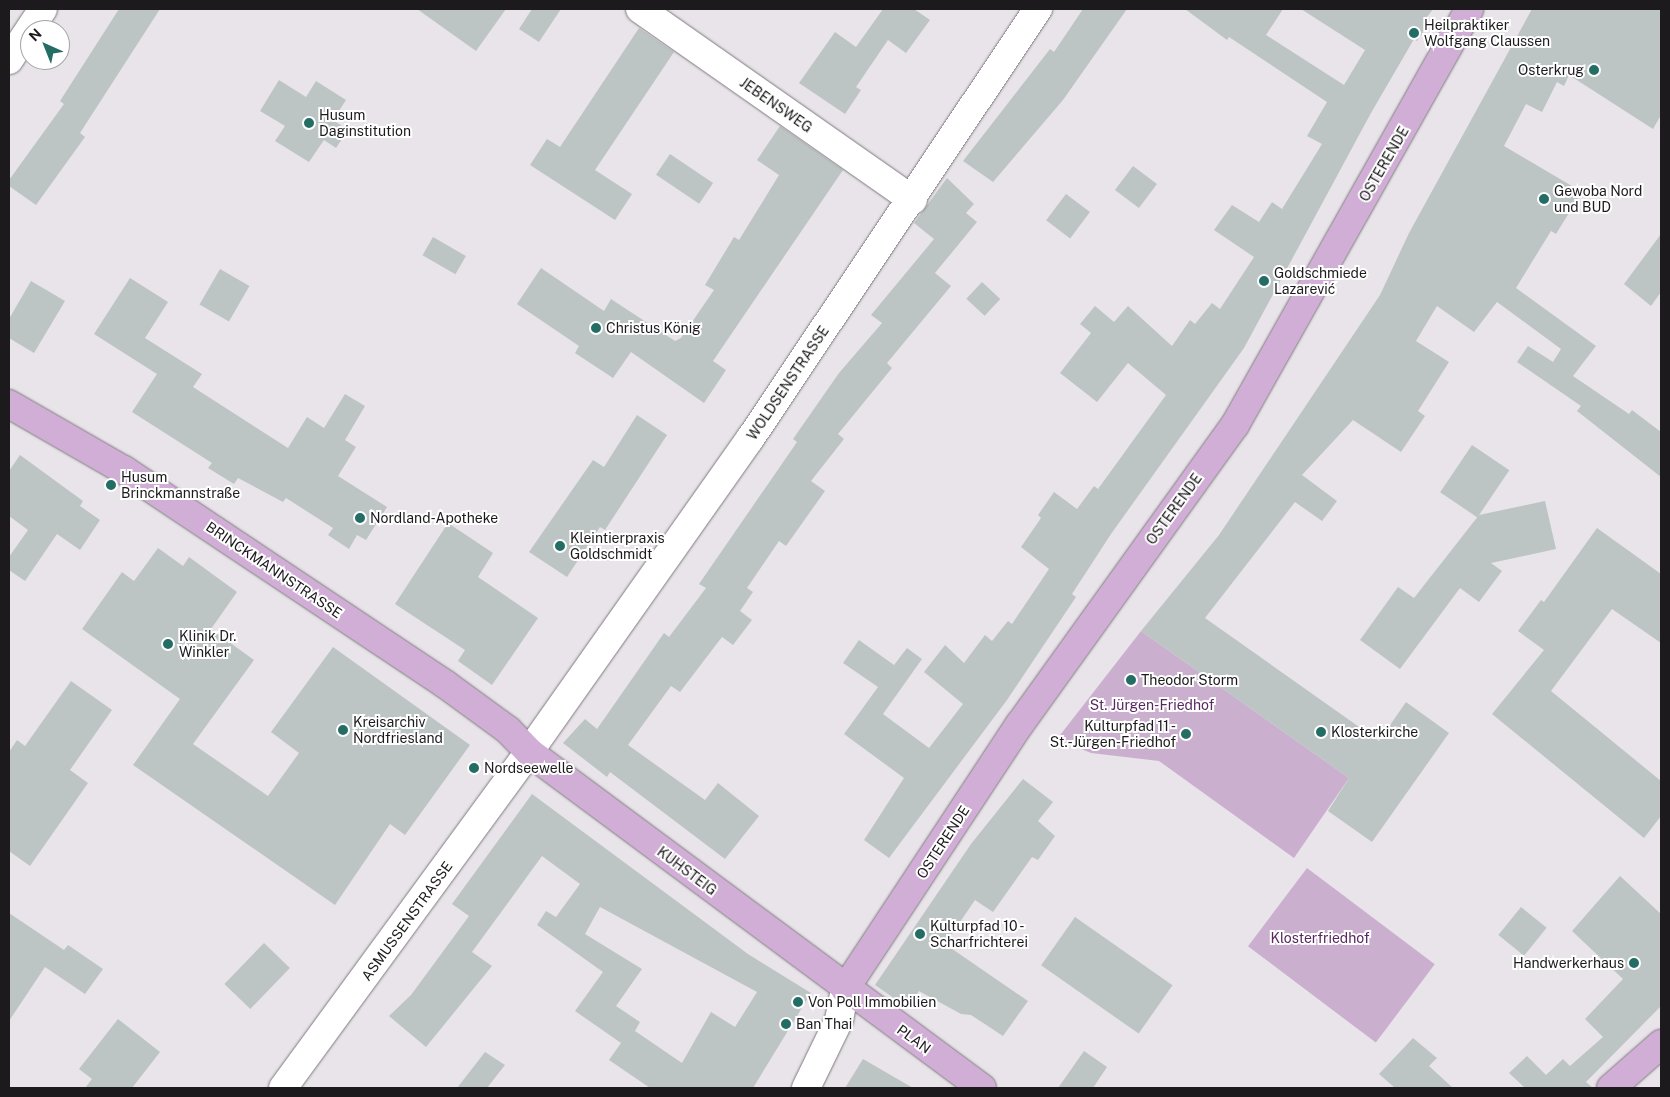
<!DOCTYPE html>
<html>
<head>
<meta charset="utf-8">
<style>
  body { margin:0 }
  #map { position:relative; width:1670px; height:1097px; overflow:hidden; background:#e8e4e9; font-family:"Public Sans",sans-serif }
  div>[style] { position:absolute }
  .green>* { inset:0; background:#cab0ce; transform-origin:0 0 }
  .building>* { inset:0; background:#bdc5c4; transform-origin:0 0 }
  .roads { filter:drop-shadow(0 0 1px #7d797e) drop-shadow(0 0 1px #7d797e) }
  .minor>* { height:28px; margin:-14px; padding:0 14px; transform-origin:14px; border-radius:14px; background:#fff }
  .major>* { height:28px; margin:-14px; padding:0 14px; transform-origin:14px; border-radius:14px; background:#d1aed6 }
  .dots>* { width:14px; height:14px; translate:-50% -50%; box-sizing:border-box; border:2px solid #fff; border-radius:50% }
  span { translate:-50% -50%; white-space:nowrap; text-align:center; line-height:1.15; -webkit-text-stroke:4px #fff; paint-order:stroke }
  .poi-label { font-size:14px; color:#1c1a1c }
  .left { translate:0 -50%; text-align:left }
  .right { translate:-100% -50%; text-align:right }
  .street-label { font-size:14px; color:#1c1a1c }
  .park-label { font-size:14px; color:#582760 }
  .frame { position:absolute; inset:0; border:10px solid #1c1a1c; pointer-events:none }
  .north { position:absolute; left:20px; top:20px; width:50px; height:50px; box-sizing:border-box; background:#fff; border:1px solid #a4a3a4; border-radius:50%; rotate:316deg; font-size:14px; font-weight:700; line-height:20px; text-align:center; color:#1c1a1c }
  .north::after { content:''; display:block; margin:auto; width:18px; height:22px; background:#246d65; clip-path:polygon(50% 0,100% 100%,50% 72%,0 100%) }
</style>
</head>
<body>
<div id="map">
  <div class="green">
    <i style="clip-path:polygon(1141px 631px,1349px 778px,1294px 858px,1159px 761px,1091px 753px,1057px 739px)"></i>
    <i style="left:1307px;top:868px;width:160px;height:98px;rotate:37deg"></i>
  </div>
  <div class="building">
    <i style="clip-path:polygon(119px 9px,160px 9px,80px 133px,85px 137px,36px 205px,9px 186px,9px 180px,64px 104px,60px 101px)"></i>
    <i style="clip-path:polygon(417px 9px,506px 9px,476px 51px)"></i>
    <i style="clip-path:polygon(532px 9px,561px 9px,539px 42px,519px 29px)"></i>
    <i style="clip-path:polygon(883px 9px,914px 9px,930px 20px,906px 53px,888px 40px,856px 87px,861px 90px,845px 114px,799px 83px,835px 32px,856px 47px)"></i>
    <i style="clip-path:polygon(1083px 9px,1127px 9px,1063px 100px,993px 182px,963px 161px,1050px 49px,1054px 52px)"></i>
    <i style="clip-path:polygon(1185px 9px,1283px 9px,1266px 35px,1344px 85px,1365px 50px,1301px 9px,1433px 9px,1424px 21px,1429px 24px,1417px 41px,1414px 39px,1371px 113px,1244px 348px,1111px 534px,1072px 594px,1076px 597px,1007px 700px,889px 858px,864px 840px,904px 778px,844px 734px,878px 687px,843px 663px,859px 640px,894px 665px,907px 648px,922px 659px,883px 714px,929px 748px,963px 704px,924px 672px,945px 645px,964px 663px,985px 635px,992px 641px,1008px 621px,1012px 624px,1049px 569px,1021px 547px,1041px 518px,1038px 515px,1054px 492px,1077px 509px,1094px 486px,1098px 489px,1166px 395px,1128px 363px,1097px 402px,1060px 373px,1091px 333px,1080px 324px,1095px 306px,1114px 322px,1128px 306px,1172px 346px,1190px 320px,1195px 324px,1212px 303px,1220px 309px,1254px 257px,1214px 230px,1232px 205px,1259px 222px,1272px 202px,1282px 209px,1322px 144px,1307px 136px,1327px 102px,1229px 37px,1227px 40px)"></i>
    <i style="clip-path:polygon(1532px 9px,1661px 9px,1661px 115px,1653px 129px,1569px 75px,1564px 86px,1557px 82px,1542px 112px,1526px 104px,1504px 146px,1582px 192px,1556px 234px,1551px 231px,1516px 288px,1596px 346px,1573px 376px,1629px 414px,1632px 410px,1661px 432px,1661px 477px,1577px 411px,1581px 406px,1517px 362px,1528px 346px,1553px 362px,1561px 349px,1497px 302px,1474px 332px,1437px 306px,1416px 341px,1449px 362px,1418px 411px,1425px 416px,1401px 452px,1353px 420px,1302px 475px,1337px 501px,1322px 521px,1295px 502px,1205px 618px,1379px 741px,1406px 702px,1449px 733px,1372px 842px,1328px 811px,1349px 778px,1141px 631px,1219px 535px,1380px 295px,1409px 233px)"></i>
    <i style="clip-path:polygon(639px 28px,674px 52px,595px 170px,632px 194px,615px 220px,530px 165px,547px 139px,560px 147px)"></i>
    <i style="clip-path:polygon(279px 80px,306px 97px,316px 81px,346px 100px,333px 120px,348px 130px,336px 148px,324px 140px,309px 162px,275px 141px,285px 126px,260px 111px)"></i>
    <i style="clip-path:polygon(780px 126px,843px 170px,713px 361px,726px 370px,704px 403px,631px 352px,613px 378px,575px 353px,579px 346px,517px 304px,541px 268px,604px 311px,611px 299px,675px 341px,681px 338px,714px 290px,705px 285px,734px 237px,739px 240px,779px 175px,757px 160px)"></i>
    <i style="left:670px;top:154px;width:52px;height:25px;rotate:34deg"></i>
    <i style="left:1133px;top:166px;width:30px;height:30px;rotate:37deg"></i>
    <i style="clip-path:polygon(947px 178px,974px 204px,966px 213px,977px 222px,935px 273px,951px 286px,887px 363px,892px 368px,838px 434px,844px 439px,811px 481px,825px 491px,786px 546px,779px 541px,747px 588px,753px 592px,740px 611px,752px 620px,733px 645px,722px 637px,680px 692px,671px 686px,628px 745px,705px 800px,718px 783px,759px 816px,725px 859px,610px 772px,607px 777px,563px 743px,585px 719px,597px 729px,664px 633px,669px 637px,706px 588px,699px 584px,797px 442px,793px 439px,839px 373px,882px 323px,871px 315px,934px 239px,914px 223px)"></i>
    <i style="left:1066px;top:194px;width:30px;height:33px;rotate:37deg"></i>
    <i style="clip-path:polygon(1661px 234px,1661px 292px,1651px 306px,1624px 284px)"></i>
    <i style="left:433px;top:237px;width:38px;height:21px;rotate:30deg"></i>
    <i style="left:220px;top:269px;width:34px;height:41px;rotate:30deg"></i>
    <i style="clip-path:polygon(130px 278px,168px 302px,145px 338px,202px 374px,193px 387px,288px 448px,307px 417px,324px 428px,345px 394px,365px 406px,345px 440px,356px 447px,338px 476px,387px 507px,366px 540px,357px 535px,349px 549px,328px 535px,333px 528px,286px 498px,283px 502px,238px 478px,234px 484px,208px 468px,212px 463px,132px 412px,157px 374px,94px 334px)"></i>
    <i style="clip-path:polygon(31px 281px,65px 301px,34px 353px,9px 338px,9px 319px)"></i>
    <i style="left:982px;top:282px;width:25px;height:23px;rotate:43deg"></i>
    <i style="clip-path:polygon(637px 415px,667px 435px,605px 530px,600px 527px,567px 577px,529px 552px,593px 460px,604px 467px)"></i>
    <i style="left:1472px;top:445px;width:45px;height:57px;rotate:34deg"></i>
    <i style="clip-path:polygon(20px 455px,83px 501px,80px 506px,100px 520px,80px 550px,57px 534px,25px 581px,9px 570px,9px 557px,28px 530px,9px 516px,9px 471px)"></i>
    <i style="clip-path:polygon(1545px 501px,1556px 549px,1491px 563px,1502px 571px,1479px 602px,1460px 588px,1400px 669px,1360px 640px,1398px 587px,1414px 598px,1479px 515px)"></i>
    <i style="clip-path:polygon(448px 523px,493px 553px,478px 577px,538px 618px,492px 685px,458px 661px,465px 650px,395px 604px)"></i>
    <i style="clip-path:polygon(1597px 528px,1661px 574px,1661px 643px,1612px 609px,1551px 691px,1661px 781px,1661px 816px,1644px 838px,1492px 714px,1544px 650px,1518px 631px,1541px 600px,1544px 602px)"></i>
    <i style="clip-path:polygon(158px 548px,183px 566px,189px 557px,237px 592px,211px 629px,254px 660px,193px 744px,268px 796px,299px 753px,271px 732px,333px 647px,470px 745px,405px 835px,390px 824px,335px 905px,133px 765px,180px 699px,82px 629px,122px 572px,134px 581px)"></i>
    <i style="clip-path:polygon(71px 681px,112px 710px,70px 770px,88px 783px,30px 866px,9px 851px,9px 752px,17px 740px,25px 746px)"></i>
    <i style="clip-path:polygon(1023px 779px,1053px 802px,1038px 821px,1055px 836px,1038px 860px,1032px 857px,993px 912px,975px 900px,945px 944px,1028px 1001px,1003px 1036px,971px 1015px,961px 1014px,919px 991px,908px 1008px,875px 985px,971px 844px)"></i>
    <i style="clip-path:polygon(evenodd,532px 794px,748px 954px,811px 993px,753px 1088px,650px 1088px,609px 1060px,621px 1043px,575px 1011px,603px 972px,537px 925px,546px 911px,556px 917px,580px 884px,542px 856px,472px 952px,492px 966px,426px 1047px,389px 1016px,411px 995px,469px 916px,452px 904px,532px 794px,600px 907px,757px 992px,735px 1027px,711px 1012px,682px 1063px,635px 1031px,640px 1022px,616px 1006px,642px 969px,585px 934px,600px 907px)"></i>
    <i style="clip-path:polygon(1620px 876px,1661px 914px,1661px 1006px,1586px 1082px,1593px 1088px,1525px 1088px,1509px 1073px,1527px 1056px,1546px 1075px,1563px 1059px,1570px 1066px,1603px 1037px,1585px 1019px,1623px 979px,1572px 931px)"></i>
    <i style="left:1521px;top:907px;width:33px;height:36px;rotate:39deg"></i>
    <i style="clip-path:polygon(9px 913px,64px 950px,68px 945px,103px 969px,85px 994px,45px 967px,9px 1021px)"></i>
    <i style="left:1075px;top:917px;width:119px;height:59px;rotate:35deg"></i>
    <i style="left:264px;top:943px;width:36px;height:57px;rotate:44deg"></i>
    <i style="clip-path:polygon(118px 1019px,160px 1052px,132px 1088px,85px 1088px,92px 1079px,79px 1069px)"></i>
    <i style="clip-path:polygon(1413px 1038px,1437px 1058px,1429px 1066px,1453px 1088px,1395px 1088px,1379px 1074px)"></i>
    <i style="clip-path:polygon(1084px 1051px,1107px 1067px,1093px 1088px,1058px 1088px)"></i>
    <i style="clip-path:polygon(485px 1052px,505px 1065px,487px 1088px,457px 1088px)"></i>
    <i style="clip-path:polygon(863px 1059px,913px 1088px,845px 1088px)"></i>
  </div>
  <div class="roads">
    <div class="minor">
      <i style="left:640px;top:9px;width:333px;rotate:35deg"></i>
      <i style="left:9px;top:60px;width:61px;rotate:-56.3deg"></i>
      <i style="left:283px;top:1088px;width:416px;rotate:-53.8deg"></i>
      <i style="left:529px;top:752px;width:383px;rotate:-54.8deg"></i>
      <i style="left:750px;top:439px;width:518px;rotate:-56.19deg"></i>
      <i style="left:806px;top:1088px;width:76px;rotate:-64.1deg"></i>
      <i style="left:839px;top:1020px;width:32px;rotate:-79deg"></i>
    </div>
    <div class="major">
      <i style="left:9px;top:404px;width:133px;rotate:29.9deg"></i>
      <i style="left:124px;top:470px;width:386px;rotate:33.7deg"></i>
      <i style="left:445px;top:684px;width:78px;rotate:36.1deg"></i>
      <i style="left:508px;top:730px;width:30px;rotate:46deg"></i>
      <i style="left:529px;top:752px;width:564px;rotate:36.57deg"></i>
      <i style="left:845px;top:989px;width:318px;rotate:-56.6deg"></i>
      <i style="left:1020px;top:724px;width:368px;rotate:-54.3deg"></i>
      <i style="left:1235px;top:425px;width:477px;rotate:-60.6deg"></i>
      <i style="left:1611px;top:1088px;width:67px;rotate:-41.3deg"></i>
    </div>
  </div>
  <div class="dots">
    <i style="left:1414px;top:33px;background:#246d65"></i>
    <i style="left:1594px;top:70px;background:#246d65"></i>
    <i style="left:309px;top:123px;background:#246d65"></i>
    <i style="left:1544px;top:199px;background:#246d65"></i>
    <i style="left:1264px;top:281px;background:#246d65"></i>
    <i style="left:596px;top:328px;background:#246d65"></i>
    <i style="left:111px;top:485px;background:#246d65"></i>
    <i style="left:360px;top:518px;background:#246d65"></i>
    <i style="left:560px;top:546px;background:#246d65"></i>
    <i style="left:168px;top:644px;background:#246d65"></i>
    <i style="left:1131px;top:680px;background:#246d65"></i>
    <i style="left:343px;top:730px;background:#246d65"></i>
    <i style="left:1321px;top:732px;background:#246d65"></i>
    <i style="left:1186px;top:734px;background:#246d65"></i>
    <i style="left:474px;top:768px;background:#246d65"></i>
    <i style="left:920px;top:934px;background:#246d65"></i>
    <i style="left:1634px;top:963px;background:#246d65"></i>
    <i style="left:798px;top:1002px;background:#246d65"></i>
    <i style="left:786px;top:1024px;background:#246d65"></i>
  </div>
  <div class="poi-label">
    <span class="left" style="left:1424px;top:33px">Heilpraktiker<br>Wolfgang Claussen</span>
    <span class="right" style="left:1584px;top:70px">Osterkrug</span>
    <span class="left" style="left:319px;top:123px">Husum<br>Daginstitution</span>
    <span class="left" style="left:1554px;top:199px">Gewoba Nord<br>und BUD</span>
    <span class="left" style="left:1274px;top:281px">Goldschmiede<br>Lazarević</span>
    <span class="left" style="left:606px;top:328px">Christus König</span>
    <span class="left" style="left:121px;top:485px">Husum<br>Brinckmannstraße</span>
    <span class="left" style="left:370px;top:518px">Nordland-Apotheke</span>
    <span class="left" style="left:570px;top:546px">Kleintierpraxis<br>Goldschmidt</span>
    <span class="left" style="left:179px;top:644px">Klinik Dr.<br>Winkler</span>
    <span class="left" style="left:1141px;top:680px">Theodor Storm</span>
    <span class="left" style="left:353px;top:730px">Kreisarchiv<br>Nordfriesland</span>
    <span class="right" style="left:1176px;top:734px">Kulturpfad 11 -<br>St.-Jürgen-Friedhof</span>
    <span class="left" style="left:1331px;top:732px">Klosterkirche</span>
    <span class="left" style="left:484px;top:768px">Nordseewelle</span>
    <span class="left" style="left:930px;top:934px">Kulturpfad 10 -<br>Scharfrichterei</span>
    <span class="right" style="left:1624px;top:963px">Handwerkerhaus</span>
    <span class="left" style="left:808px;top:1002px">Von Poll Immobilien</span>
    <span class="left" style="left:796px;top:1024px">Ban Thai</span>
  </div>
  <div class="street-label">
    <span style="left:776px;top:105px;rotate:35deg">JEBENSWEG</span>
    <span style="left:1384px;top:164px;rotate:-60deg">OSTERENDE</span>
    <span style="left:788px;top:383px;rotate:-56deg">WOLDSENSTRASSE</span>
    <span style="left:1174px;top:509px;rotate:-54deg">OSTERENDE</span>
    <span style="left:274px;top:570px;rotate:34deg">BRINCKMANNSTRASSE</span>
    <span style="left:943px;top:842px;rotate:-57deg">OSTERENDE</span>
    <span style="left:687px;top:871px;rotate:37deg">KUHSTEIG</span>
    <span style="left:407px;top:921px;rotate:-54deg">ASMUSSENSTRASSE</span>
    <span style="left:914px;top:1039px;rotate:36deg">PLAN</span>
  </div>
  <div class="park-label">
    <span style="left:1152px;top:705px">St. Jürgen-Friedhof</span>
    <span style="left:1320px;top:938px">Klosterfriedhof</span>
  </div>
  <div class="frame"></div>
  <div class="north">N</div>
</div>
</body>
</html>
